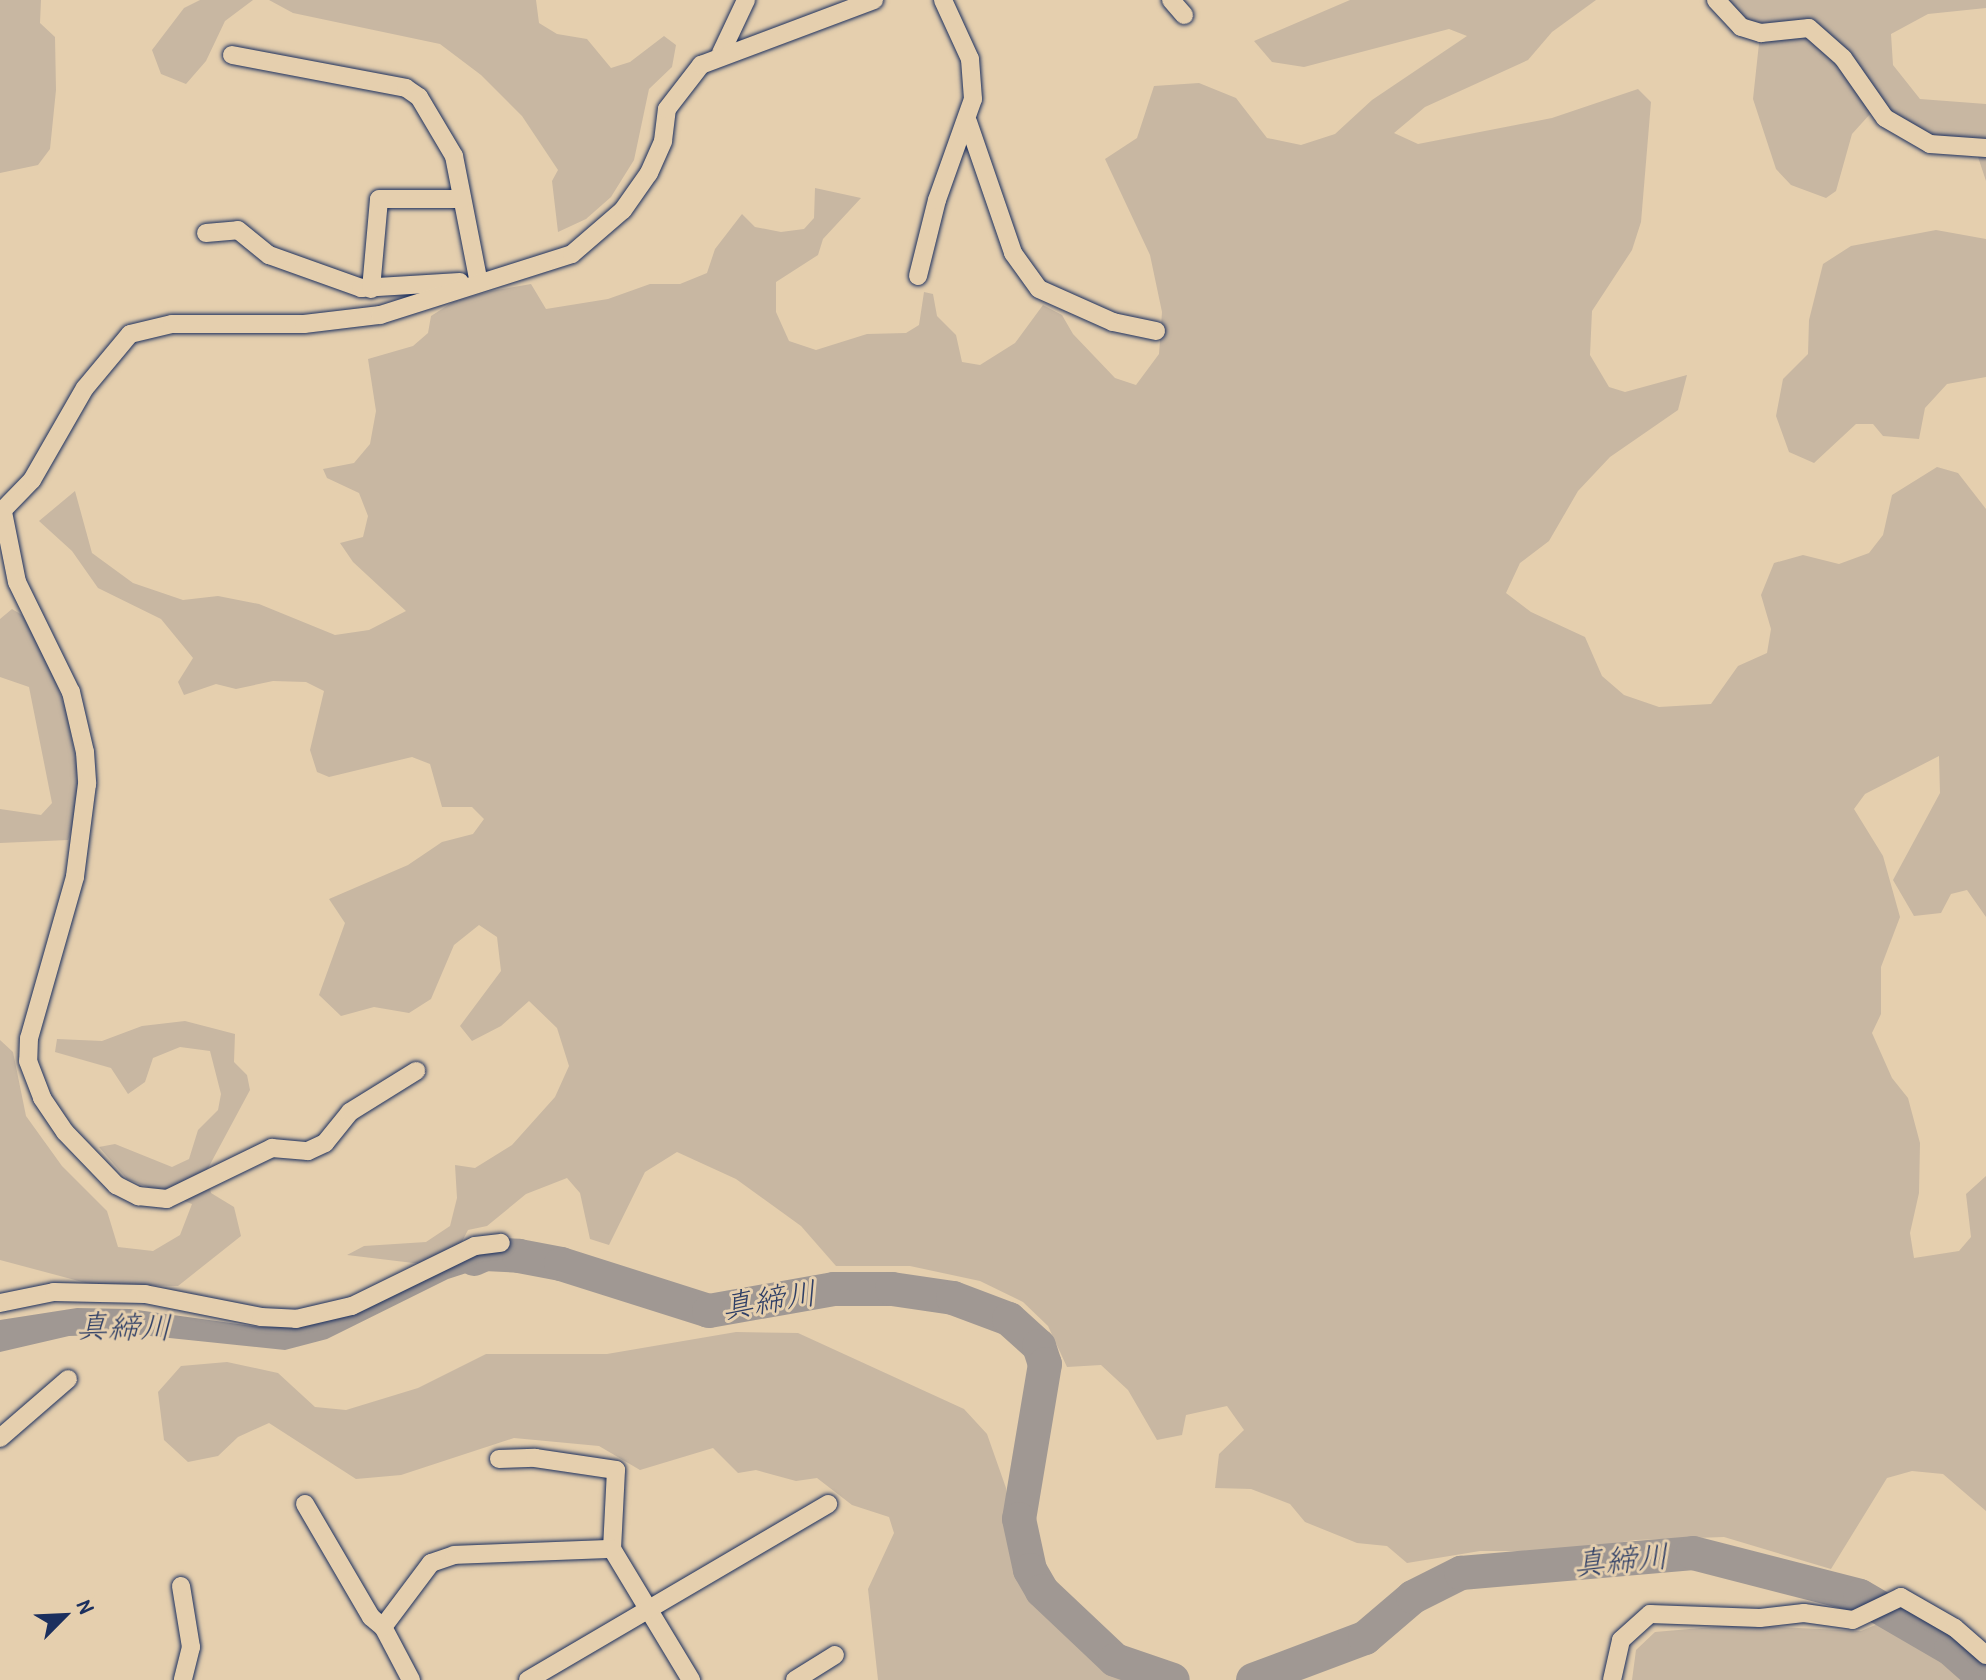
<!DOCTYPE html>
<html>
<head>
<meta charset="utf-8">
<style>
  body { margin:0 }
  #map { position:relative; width:1986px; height:1680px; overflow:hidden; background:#e5cfae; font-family:"Patrick Hand","Klee One",sans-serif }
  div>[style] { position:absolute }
  .green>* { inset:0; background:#c8b7a2 }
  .water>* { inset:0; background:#a09893 }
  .river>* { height:34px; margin:-17px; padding:0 17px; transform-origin:17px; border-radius:17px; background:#a09893 }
  .roads { filter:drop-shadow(0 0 2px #1b2f5e) drop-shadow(0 0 2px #1b2f5e) }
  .street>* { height:18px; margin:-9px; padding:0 9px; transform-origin:9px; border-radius:9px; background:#e5cfae }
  span { translate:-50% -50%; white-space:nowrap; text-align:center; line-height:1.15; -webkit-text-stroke:6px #e5cfae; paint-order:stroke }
  .water-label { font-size:32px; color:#2f3f66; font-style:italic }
  .north { position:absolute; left:24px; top:1576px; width:80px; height:80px; -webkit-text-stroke:6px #e5cfae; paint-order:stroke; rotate:66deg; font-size:22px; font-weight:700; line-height:32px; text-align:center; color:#1b2f5e }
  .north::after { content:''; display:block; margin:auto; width:28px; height:36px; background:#1b2f5e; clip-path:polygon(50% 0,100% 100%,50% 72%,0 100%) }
</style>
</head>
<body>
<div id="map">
  <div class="green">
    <i style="clip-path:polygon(0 0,41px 0,40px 23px,55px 37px,56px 90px,50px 149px,38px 165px,0 173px)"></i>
    <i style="clip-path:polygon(200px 0,253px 0,225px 21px,206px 61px,186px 84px,161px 74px,152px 50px,184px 8px)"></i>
    <i style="clip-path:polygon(269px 0,536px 0,539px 23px,557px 34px,587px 39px,611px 68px,630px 62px,664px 36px,676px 45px,672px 67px,649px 89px,634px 160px,611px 197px,586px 219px,558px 232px,552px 181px,558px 170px,522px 116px,481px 75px,440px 44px,293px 13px)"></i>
    <i style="clip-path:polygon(1350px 0,1596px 0,1552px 32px,1528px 60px,1425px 107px,1394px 133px,1418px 144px,1552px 118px,1638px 89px,1651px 102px,1641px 222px,1632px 250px,1592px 311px,1590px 355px,1609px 387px,1625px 392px,1687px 375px,1678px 410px,1610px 457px,1578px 491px,1549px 541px,1520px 563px,1506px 593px,1531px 612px,1585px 637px,1602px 676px,1624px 695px,1659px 707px,1711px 704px,1738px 666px,1767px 653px,1771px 629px,1761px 595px,1774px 563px,1803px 555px,1839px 564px,1869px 553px,1883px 535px,1892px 495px,1937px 467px,1958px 473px,1986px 509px,1986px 917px,1967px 890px,1951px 894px,1941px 913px,1914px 916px,1893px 880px,1940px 793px,1939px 756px,1865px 794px,1854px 809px,1883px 856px,1900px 917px,1881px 967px,1881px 1014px,1872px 1033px,1892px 1078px,1908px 1098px,1920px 1143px,1919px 1193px,1910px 1233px,1914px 1258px,1959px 1251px,1971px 1237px,1966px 1194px,1986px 1176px,1986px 1511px,1943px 1474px,1912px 1471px,1887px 1478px,1831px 1569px,1724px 1537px,1636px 1540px,1562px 1551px,1480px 1551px,1407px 1563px,1387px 1546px,1357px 1543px,1305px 1522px,1290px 1504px,1251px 1489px,1215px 1488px,1219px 1454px,1244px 1430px,1227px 1406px,1186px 1415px,1182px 1435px,1157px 1440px,1128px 1390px,1101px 1365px,1067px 1367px,1048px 1326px,1023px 1302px,980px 1281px,910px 1266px,836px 1266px,801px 1226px,736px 1179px,677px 1152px,645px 1172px,609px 1245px,590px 1239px,580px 1193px,567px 1178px,526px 1194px,487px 1226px,468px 1230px,456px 1253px,430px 1265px,347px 1255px,364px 1246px,426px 1242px,450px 1226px,457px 1198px,455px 1165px,475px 1168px,512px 1145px,555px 1097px,569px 1066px,557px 1028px,529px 1001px,501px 1026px,472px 1041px,460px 1026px,501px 971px,497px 937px,479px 925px,454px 945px,431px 999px,409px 1013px,374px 1007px,341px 1016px,319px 995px,345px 923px,329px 899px,408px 865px,442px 842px,473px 834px,484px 819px,472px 807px,442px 807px,430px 764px,412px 757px,329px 777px,317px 772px,310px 750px,324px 691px,306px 682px,273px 681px,236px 689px,216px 684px,184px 695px,178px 682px,193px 658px,161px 619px,98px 588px,72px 551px,39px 521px,75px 491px,92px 553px,133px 583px,183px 600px,218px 596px,259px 604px,335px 635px,369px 630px,406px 611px,353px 562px,340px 543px,363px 537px,368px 516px,359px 493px,327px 478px,323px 469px,354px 463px,370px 444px,376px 411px,368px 359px,413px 346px,428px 333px,431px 316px,453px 302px,491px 291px,531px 284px,546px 309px,608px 299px,650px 284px,680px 284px,707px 273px,715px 249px,742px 214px,755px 227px,781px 232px,804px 229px,814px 218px,815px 188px,861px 198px,823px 239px,818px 255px,776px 282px,776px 312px,789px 341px,816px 350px,867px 334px,906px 333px,919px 325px,924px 292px,933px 294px,937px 316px,956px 335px,962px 362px,980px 365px,1015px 343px,1043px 305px,1062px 315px,1073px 334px,1115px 378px,1136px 385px,1159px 354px,1162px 312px,1150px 255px,1105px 159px,1137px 138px,1154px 86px,1199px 83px,1236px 98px,1267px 138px,1301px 145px,1335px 134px,1372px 100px,1467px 36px,1449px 29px,1304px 67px,1272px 62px,1254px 41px)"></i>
    <i style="clip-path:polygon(1726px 0,1986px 0,1986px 8px,1928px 14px,1891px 34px,1893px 65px,1920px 99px,1986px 104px,1986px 181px,1973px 142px,1921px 134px,1871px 113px,1852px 134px,1836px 191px,1826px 198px,1791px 185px,1776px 169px,1753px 99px,1761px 25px,1742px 19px)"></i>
    <i style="clip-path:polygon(1936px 230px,1986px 239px,1986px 377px,1947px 384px,1925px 408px,1919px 439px,1883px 436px,1873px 424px,1856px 424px,1814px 463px,1789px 452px,1776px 416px,1783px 379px,1808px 354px,1809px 320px,1823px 264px,1851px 246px)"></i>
    <i style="clip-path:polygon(12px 609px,22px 615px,47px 657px,66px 710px,77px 765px,77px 814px,68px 840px,0 843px,0 809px,41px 815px,52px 803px,29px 687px,0 677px,0 619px)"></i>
    <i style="clip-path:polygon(185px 1021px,235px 1034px,234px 1062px,247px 1075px,250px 1090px,206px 1172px,211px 1193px,234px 1207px,241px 1236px,178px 1286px,90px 1284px,0 1260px,0 1040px,13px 1052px,26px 1116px,62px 1166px,107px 1211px,118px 1247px,153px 1251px,180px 1235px,192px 1204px,127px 1179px,99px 1147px,115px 1144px,172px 1167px,189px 1159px,198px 1130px,218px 1110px,221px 1094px,210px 1051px,180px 1047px,153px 1058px,145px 1082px,128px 1094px,111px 1068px,55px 1052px,57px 1039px,102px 1041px,142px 1026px)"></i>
    <i style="clip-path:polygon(736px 1332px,798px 1333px,964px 1409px,987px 1434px,1006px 1488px,1012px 1555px,1028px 1593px,1073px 1640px,1133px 1680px,878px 1680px,868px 1589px,894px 1533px,889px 1517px,852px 1505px,817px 1478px,796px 1481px,756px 1470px,738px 1473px,713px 1448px,640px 1470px,599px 1446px,514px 1438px,401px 1475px,356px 1479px,269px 1423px,238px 1437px,218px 1456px,188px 1462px,164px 1440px,158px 1392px,181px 1366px,227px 1362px,278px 1373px,315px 1407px,346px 1410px,418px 1388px,486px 1354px,607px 1354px)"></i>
    <i style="clip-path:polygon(1885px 1621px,1964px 1680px,1632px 1680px,1636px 1650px,1655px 1632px,1736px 1625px,1861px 1631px)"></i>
  </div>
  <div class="water">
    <i style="clip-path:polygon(496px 1247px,519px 1256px,448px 1279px,327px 1339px,285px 1350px,131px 1334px,69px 1336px,0 1352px,0 1320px,77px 1308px,130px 1309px,260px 1327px,295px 1326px)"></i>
  </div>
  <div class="river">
    <i style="left:474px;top:1259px;width:12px;rotate:-24deg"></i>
    <i style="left:485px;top:1254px;width:34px;rotate:3deg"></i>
    <i style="left:519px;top:1256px;width:43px;rotate:10.8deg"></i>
    <i style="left:561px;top:1264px;width:155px;rotate:17.6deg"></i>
    <i style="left:709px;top:1311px;width:127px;rotate:-10deg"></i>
    <i style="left:834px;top:1289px;width:58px"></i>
    <i style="left:892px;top:1289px;width:62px;rotate:8.4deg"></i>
    <i style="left:953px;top:1298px;width:60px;rotate:20.6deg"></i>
    <i style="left:1009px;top:1319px;width:40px;rotate:42deg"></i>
    <i style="left:1039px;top:1346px;width:19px;rotate:72deg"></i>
    <i style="left:1045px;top:1364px;width:157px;rotate:99.5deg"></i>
    <i style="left:1019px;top:1519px;width:52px;rotate:77.8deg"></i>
    <i style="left:1030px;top:1570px;width:24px;rotate:60deg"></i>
    <i style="left:1042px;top:1591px;width:100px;rotate:43.4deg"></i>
    <i style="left:1115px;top:1660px;width:61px;rotate:19deg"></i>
    <i style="left:1253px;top:1680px;width:120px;rotate:-20.6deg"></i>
    <i style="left:1365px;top:1638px;width:63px;rotate:-40.5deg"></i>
    <i style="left:1413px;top:1597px;width:54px;rotate:-26.6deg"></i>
    <i style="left:1461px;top:1573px;width:233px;rotate:-4.9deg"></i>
    <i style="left:1693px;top:1553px;width:172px;rotate:14.4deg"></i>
    <i style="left:1860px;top:1596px;width:105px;rotate:30.2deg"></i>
    <i style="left:1951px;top:1649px;width:47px;rotate:41.5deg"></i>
  </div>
  <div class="roads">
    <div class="street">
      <i style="left:1171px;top:0;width:20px;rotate:49deg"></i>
      <i style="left:1716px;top:0;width:37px;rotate:47deg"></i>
      <i style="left:1741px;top:27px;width:21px;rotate:17deg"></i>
      <i style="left:1761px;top:33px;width:48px;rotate:-5.9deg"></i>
      <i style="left:1809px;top:28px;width:45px;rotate:41.4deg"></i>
      <i style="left:1843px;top:58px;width:73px;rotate:55deg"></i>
      <i style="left:1885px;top:118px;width:52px;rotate:30deg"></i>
      <i style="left:1930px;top:144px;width:56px;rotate:4.1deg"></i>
      <i style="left:721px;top:53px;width:59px;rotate:-64.7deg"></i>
      <i style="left:232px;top:55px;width:177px;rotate:10.7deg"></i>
      <i style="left:406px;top:88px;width:16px;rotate:35deg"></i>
      <i style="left:419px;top:97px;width:69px;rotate:59.3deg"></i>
      <i style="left:454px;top:156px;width:129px;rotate:78.9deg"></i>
      <i style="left:968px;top:122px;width:139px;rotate:71deg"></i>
      <i style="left:1013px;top:253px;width:44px;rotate:54.2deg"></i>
      <i style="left:1039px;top:289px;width:81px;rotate:24deg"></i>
      <i style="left:1113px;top:322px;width:44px;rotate:11.8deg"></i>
      <i style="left:206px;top:233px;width:32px;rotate:-5deg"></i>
      <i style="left:238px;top:230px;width:40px;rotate:39deg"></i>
      <i style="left:269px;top:255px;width:98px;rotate:19.7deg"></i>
      <i style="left:361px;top:288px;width:99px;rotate:-3.5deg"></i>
      <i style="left:918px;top:276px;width:78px;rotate:-76deg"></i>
      <i style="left:937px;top:200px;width:107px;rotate:-70.4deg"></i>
      <i style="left:973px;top:99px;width:40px;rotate:-94.3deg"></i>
      <i style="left:970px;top:59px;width:65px;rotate:-114.6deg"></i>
      <i style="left:371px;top:289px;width:90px;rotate:-84.9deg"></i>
      <i style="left:379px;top:199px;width:83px"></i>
      <i style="left:3px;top:512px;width:71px;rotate:78.7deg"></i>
      <i style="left:17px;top:582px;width:123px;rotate:63.9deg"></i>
      <i style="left:71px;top:692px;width:62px;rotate:76.9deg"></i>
      <i style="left:85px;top:752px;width:32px;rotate:86deg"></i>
      <i style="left:87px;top:784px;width:94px;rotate:97.4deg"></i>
      <i style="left:75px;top:877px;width:167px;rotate:105.9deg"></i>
      <i style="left:29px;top:1038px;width:23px;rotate:92deg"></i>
      <i style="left:28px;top:1061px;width:40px;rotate:69deg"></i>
      <i style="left:42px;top:1098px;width:41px;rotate:55.9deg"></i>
      <i style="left:65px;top:1132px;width:74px;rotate:46.1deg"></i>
      <i style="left:116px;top:1185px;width:25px;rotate:27deg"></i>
      <i style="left:138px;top:1196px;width:29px;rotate:6deg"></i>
      <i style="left:167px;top:1199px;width:117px;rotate:-25.9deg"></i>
      <i style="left:272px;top:1148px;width:36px;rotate:5deg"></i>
      <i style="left:308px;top:1151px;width:19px;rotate:-25deg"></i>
      <i style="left:325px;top:1143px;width:40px;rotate:-51deg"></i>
      <i style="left:350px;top:1112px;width:78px;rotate:-31.8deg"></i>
      <i style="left:0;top:513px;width:46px;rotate:-45.9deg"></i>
      <i style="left:32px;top:480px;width:106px;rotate:-60.1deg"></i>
      <i style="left:85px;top:388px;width:70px;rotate:-50.2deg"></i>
      <i style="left:130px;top:334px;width:43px;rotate:-13.4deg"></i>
      <i style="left:172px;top:324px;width:132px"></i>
      <i style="left:304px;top:324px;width:77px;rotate:-6.8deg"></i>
      <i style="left:380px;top:315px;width:201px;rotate:-17.6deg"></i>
      <i style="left:572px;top:254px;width:67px;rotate:-40.8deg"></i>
      <i style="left:623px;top:210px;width:45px;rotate:-54.9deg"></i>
      <i style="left:649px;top:173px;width:35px;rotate:-66deg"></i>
      <i style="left:663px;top:141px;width:32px;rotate:-83deg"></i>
      <i style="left:667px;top:109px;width:56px;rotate:-52.3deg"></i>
      <i style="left:701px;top:65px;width:185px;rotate:-20.6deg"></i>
      <i style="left:0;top:1303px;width:55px;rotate:-11.5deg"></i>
      <i style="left:54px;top:1292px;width:91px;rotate:1.3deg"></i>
      <i style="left:145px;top:1294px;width:118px;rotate:11.2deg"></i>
      <i style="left:261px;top:1317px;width:35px;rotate:3deg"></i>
      <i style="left:296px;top:1319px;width:57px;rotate:-13.1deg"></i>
      <i style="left:352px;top:1306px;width:137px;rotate:-26deg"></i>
      <i style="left:475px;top:1246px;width:26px;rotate:-7deg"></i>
      <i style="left:0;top:1438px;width:90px;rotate:-40.9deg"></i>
      <i style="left:499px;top:1459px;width:36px;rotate:-2deg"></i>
      <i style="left:535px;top:1458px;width:82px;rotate:8.4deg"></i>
      <i style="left:616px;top:1470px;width:79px;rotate:92.9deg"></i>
      <i style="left:305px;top:1504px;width:131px;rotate:59.7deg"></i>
      <i style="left:371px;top:1617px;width:16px;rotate:40deg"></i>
      <i style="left:181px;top:1586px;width:62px;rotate:80.7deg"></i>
      <i style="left:191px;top:1647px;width:34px;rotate:104deg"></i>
      <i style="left:411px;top:1680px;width:60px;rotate:-117.8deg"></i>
      <i style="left:383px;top:1627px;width:80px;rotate:-53.1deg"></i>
      <i style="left:431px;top:1563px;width:24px;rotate:-19deg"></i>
      <i style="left:454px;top:1555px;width:158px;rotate:-2.2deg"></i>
      <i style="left:612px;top:1549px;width:153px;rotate:58.9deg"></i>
      <i style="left:528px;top:1680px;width:348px;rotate:-30.4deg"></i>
      <i style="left:795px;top:1680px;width:47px;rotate:-32deg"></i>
      <i style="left:1612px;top:1680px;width:41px;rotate:-77.3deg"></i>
      <i style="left:1621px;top:1640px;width:39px;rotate:-42deg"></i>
      <i style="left:1650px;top:1614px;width:110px;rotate:2.1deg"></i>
      <i style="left:1760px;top:1618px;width:44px;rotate:-6.5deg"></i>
      <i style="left:1804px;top:1613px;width:49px;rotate:8.1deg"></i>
      <i style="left:1853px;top:1620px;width:53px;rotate:-25.6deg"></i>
      <i style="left:1901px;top:1597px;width:62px;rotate:29.9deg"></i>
      <i style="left:1955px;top:1628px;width:41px;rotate:41.1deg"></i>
    </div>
  </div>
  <div class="water-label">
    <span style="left:769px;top:1300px;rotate:-9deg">真締川</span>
    <span style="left:124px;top:1327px;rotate:1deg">真締川</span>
    <span style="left:1621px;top:1560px;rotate:-5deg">真締川</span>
  </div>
  <div class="north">N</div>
</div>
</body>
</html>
